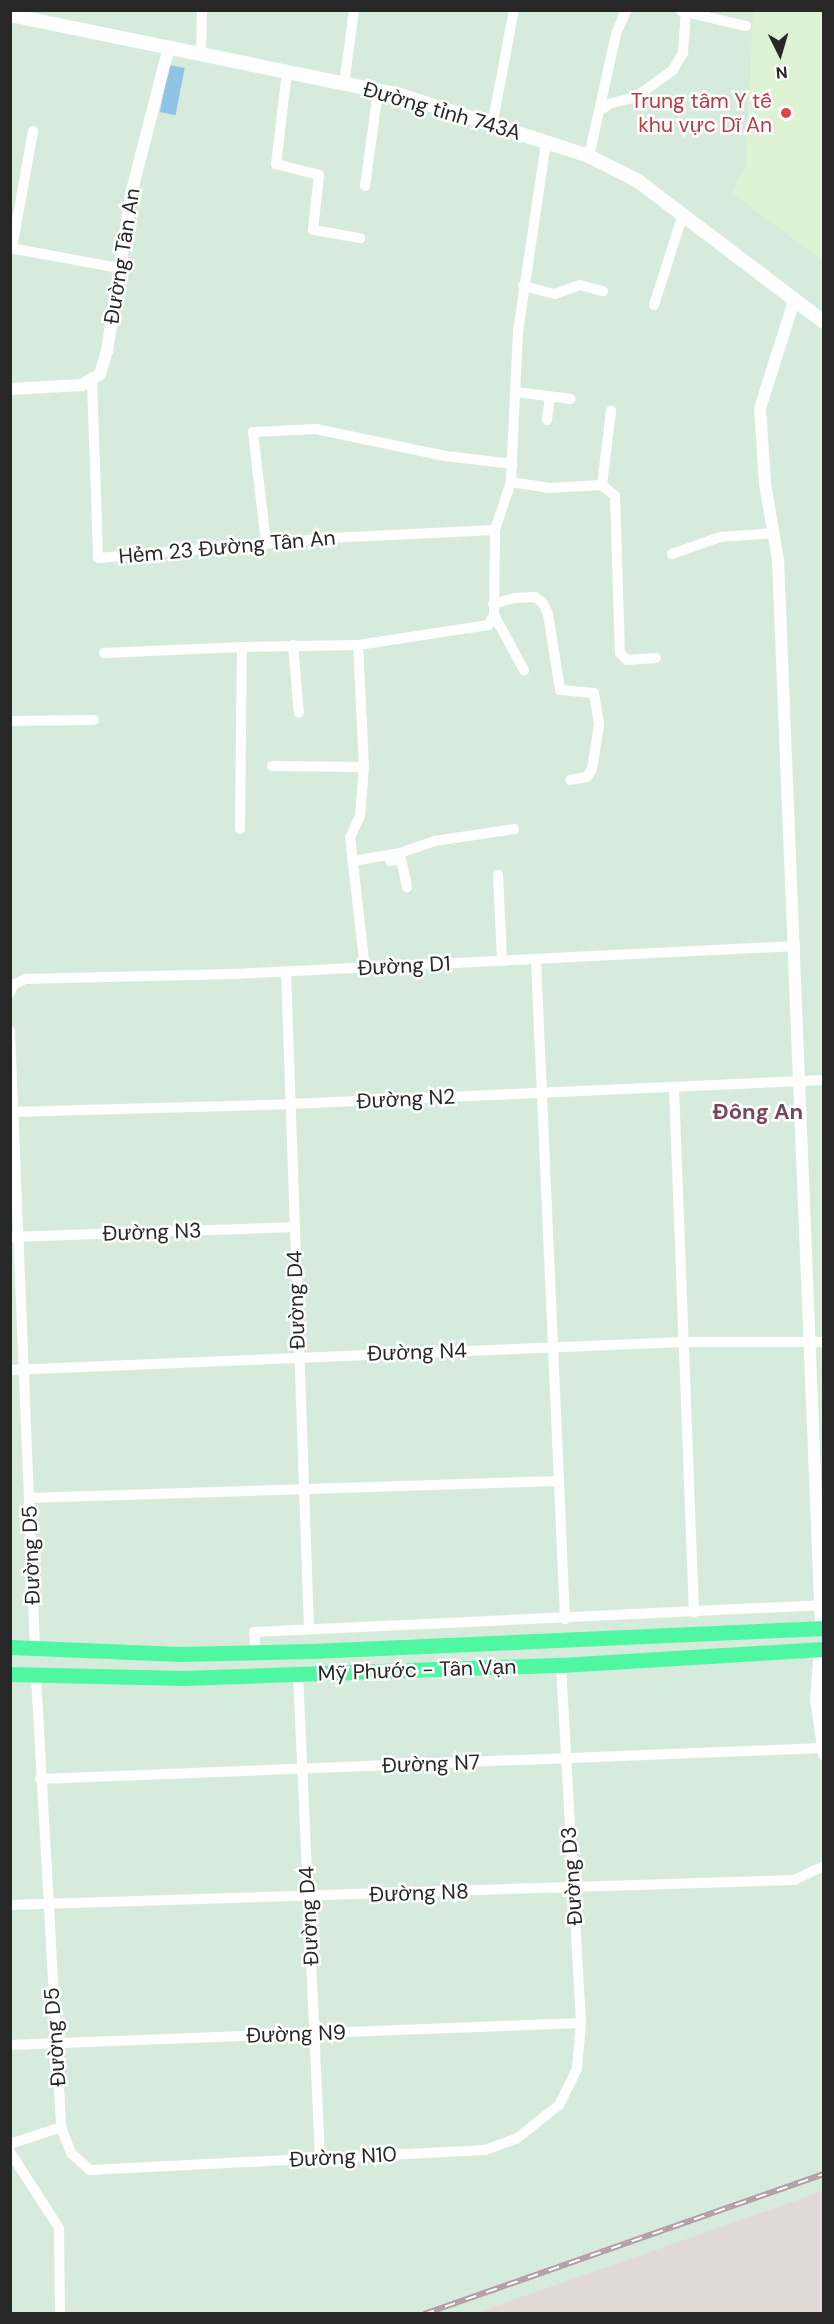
<!DOCTYPE html>
<html>
<head>
<meta charset="utf-8">
<style>
  body { margin:0 }
  #map { position:relative; width:834px; height:2324px; overflow:hidden; background:#d7ebdd; font-family:"DM Sans",sans-serif }
  div>[style] { position:absolute }
  .industrial>* { inset:0; background:#e2d9d9 }
  .medical>* { inset:0; background:#ddf3d3 }
  .green>* { inset:0; background:#90c4e5; transform-origin:0 0 }
  .minor>* { height:10px; margin:-5px; padding:0 5px; transform-origin:5px; border-radius:5px; background:#fff }
  .tertiary>* { height:12px; margin:-6px; padding:0 6px; transform-origin:6px; border-radius:6px; background:#fff }
  .secondary>* { height:14px; margin:-7px; padding:0 7px; transform-origin:7px; border-radius:7px; background:#fff }
  .primary>* { height:15px; margin:-7.5px; padding:0 7.5px; transform-origin:7.5px; border-radius:7.5px; background:#50f7a3 }
  .rail>* { height:6px; margin-top:-3px; transform-origin:0; background:repeating-linear-gradient(90deg,#fff 0 11px,#b39aa4 0 22px); box-sizing:border-box; border-block:2px solid #b39aa4 }
  .dots>* { width:16px; height:16px; translate:-50% -50%; box-sizing:border-box; border:3px solid #fff; border-radius:50% }
  span { translate:-50% -50%; white-space:nowrap; text-align:center; line-height:1.15; -webkit-text-stroke:5px #fff; paint-order:stroke }
  .health-label { font-size:21px; color:#be3a42 }
  .right { translate:-100% -50%; text-align:right }
  .street-label { font-size:21px; color:#272727 }
  .neighbourhood-label { font-size:22px; color:#79465d; font-weight:700 }
  .frame { position:absolute; inset:0; border:12px solid #272727; pointer-events:none }
  .north { position:absolute; left:750px; top:24px; width:60px; height:60px; -webkit-text-stroke:4px #fff; paint-order:stroke; rotate:175deg; font-size:16px; font-weight:700; line-height:24px; text-align:center; color:#272727 }
  .north::after { content:''; display:block; margin:auto; width:21px; height:27px; background:#272727; clip-path:polygon(50% 0,100% 100%,50% 72%,0 100%) }
</style>
</head>
<body>
<div id="map">
  <div class="industrial">
    <i style="clip-path:polygon(823px 2191px,823px 2313px,476px 2313px)"></i>
  </div>
  <div class="medical">
    <i style="clip-path:polygon(753px 11px,823px 11px,823px 261px,732px 193px,746px 165px)"></i>
  </div>
  <div class="green">
    <i style="left:169px;top:65px;width:16px;height:48px;rotate:11deg"></i>
  </div>
  <div class="minor">
    <i style="left:681px;top:11px;width:67px;rotate:13deg"></i>
    <i style="left:201px;top:54px;width:44px;rotate:-88.7deg"></i>
    <i style="left:287px;top:72px;width:93px;rotate:96.8deg"></i>
    <i style="left:276px;top:164px;width:44px;rotate:14.3deg"></i>
    <i style="left:319px;top:175px;width:55px;rotate:96.2deg"></i>
    <i style="left:313px;top:230px;width:48px;rotate:9.7deg"></i>
    <i style="left:344px;top:84px;width:75px;rotate:-82.3deg"></i>
    <i style="left:599px;top:111px;width:14px;rotate:-34deg"></i>
    <i style="left:611px;top:103px;width:26px;rotate:-13deg"></i>
    <i style="left:636px;top:97px;width:46px;rotate:-36.1deg"></i>
    <i style="left:673px;top:70px;width:20px;rotate:-60deg"></i>
    <i style="left:683px;top:53px;width:43px;rotate:-86deg"></i>
    <i style="left:492px;top:126px;width:118px;rotate:-79.3deg"></i>
    <i style="left:546px;top:142px;width:191px;rotate:98.4deg"></i>
    <i style="left:518px;top:331px;width:151px;rotate:92.7deg"></i>
    <i style="left:511px;top:482px;width:37px;rotate:9deg"></i>
    <i style="left:548px;top:488px;width:54px;rotate:-3.2deg"></i>
    <i style="left:602px;top:485px;width:17px;rotate:40deg"></i>
    <i style="left:615px;top:496px;width:157px;rotate:88.2deg"></i>
    <i style="left:620px;top:653px;width:10px;rotate:45deg"></i>
    <i style="left:627px;top:660px;width:29px;rotate:-4deg"></i>
    <i style="left:589px;top:156px;width:125px;rotate:-77.5deg"></i>
    <i style="left:616px;top:34px;width:26px;rotate:-67deg"></i>
    <i style="left:365px;top:186px;width:96px;rotate:-82.2deg"></i>
    <i style="left:10px;top:248px;width:111px;rotate:10.4deg"></i>
    <i style="left:12px;top:248px;width:119px;rotate:-79.8deg"></i>
    <i style="left:523px;top:286px;width:33px;rotate:14deg"></i>
    <i style="left:555px;top:294px;width:27px;rotate:-20deg"></i>
    <i style="left:580px;top:285px;width:24px;rotate:15deg"></i>
    <i style="left:654px;top:305px;width:96px;rotate:-72.3deg"></i>
    <i style="left:92px;top:382px;width:176px;rotate:88deg"></i>
    <i style="left:98px;top:558px;width:232px;rotate:-4.9deg"></i>
    <i style="left:329px;top:538px;width:166px;rotate:-2.8deg"></i>
    <i style="left:516px;top:392px;width:55px;rotate:7.3deg"></i>
    <i style="left:547px;top:420px;width:24px;rotate:-83deg"></i>
    <i style="left:602px;top:485px;width:75px;rotate:-83.1deg"></i>
    <i style="left:266px;top:543px;width:112px;rotate:-96.7deg"></i>
    <i style="left:253px;top:432px;width:63px;rotate:-2.7deg"></i>
    <i style="left:316px;top:429px;width:132px;rotate:11.8deg"></i>
    <i style="left:445px;top:456px;width:68px;rotate:6.7deg"></i>
    <i style="left:672px;top:554px;width:51px;rotate:-19.5deg"></i>
    <i style="left:720px;top:537px;width:54px;rotate:-4.2deg"></i>
    <i style="left:493px;top:604px;width:22px;rotate:-16deg"></i>
    <i style="left:514px;top:598px;width:21px;rotate:-3deg"></i>
    <i style="left:535px;top:597px;width:9px;rotate:36deg"></i>
    <i style="left:542px;top:602px;width:13px;rotate:63deg"></i>
    <i style="left:548px;top:614px;width:77px;rotate:81deg"></i>
    <i style="left:560px;top:690px;width:34px;rotate:5deg"></i>
    <i style="left:594px;top:693px;width:32px;rotate:81deg"></i>
    <i style="left:599px;top:725px;width:45px;rotate:99deg"></i>
    <i style="left:592px;top:769px;width:9px;rotate:122deg"></i>
    <i style="left:587px;top:777px;width:17px;rotate:170deg"></i>
    <i style="left:494px;top:615px;width:63px;rotate:61.4deg"></i>
    <i style="left:293px;top:645px;width:68px;rotate:85deg"></i>
    <i style="left:104px;top:653px;width:138px;rotate:-2.5deg"></i>
    <i style="left:10px;top:721px;width:84px;rotate:-0.7deg"></i>
    <i style="left:272px;top:766px;width:92px;rotate:0.6deg"></i>
    <i style="left:364px;top:767px;width:122px;rotate:-92.8deg"></i>
    <i style="left:364px;top:767px;width:49px;rotate:94.7deg"></i>
    <i style="left:360px;top:816px;width:23px;rotate:115deg"></i>
    <i style="left:350px;top:837px;width:132px;rotate:83.5deg"></i>
    <i style="left:240px;top:829px;width:182px;rotate:-89.4deg"></i>
    <i style="left:242px;top:647px;width:116px;rotate:-1deg"></i>
    <i style="left:358px;top:645px;width:132px;rotate:-8.7deg"></i>
    <i style="left:488px;top:625px;width:12px;rotate:-59deg"></i>
    <i style="left:494px;top:615px;width:85px;rotate:-89.3deg"></i>
    <i style="left:495px;top:530px;width:51px;rotate:-71.6deg"></i>
    <i style="left:353px;top:861px;width:48px;rotate:-9.7deg"></i>
    <i style="left:400px;top:853px;width:37px;rotate:-19deg"></i>
    <i style="left:435px;top:841px;width:80px;rotate:-8.6deg"></i>
    <i style="left:390px;top:861px;width:11px;rotate:-10deg"></i>
    <i style="left:401px;top:859px;width:29px;rotate:78deg"></i>
    <i style="left:498px;top:875px;width:86px;rotate:87.3deg"></i>
    <i style="left:536px;top:960px;width:660px;rotate:87.48deg"></i>
    <i style="left:286px;top:971px;width:657px;rotate:88deg"></i>
    <i style="left:10px;top:993px;width:9px;rotate:-69deg"></i>
    <i style="left:13px;top:985px;width:13px;rotate:-27deg"></i>
    <i style="left:25px;top:979px;width:208px;rotate:-1.4deg"></i>
    <i style="left:233px;top:974px;width:563px;rotate:-2.85deg"></i>
    <i style="left:10px;top:1031px;width:618px;rotate:87.68deg"></i>
    <i style="left:674px;top:1088px;width:525px;rotate:87.82deg"></i>
    <i style="left:10px;top:1112px;width:280px;rotate:-1.6deg"></i>
    <i style="left:290px;top:1104px;width:535px;rotate:-2.57deg"></i>
    <i style="left:10px;top:1237px;width:283px;rotate:-2deg"></i>
    <i style="left:10px;top:1370px;width:673px;rotate:-2.39deg"></i>
    <i style="left:682px;top:1342px;width:142px"></i>
    <i style="left:29px;top:1498px;width:530px;rotate:-1.84deg"></i>
    <i style="left:256px;top:1653px;width:21px;rotate:-95deg"></i>
    <i style="left:254px;top:1632px;width:571px;rotate:-2.71deg"></i>
    <i style="left:298px;top:1674px;width:484px;rotate:87.4deg"></i>
    <i style="left:36px;top:1676px;width:452px;rotate:86.8deg"></i>
    <i style="left:61px;top:2127px;width:28px;rotate:69deg"></i>
    <i style="left:71px;top:2153px;width:25px;rotate:42deg"></i>
    <i style="left:90px;top:2170px;width:396px;rotate:-2.9deg"></i>
    <i style="left:485px;top:2150px;width:33px;rotate:-20deg"></i>
    <i style="left:516px;top:2139px;width:55px;rotate:-38.3deg"></i>
    <i style="left:559px;top:2105px;width:40px;rotate:-63.4deg"></i>
    <i style="left:577px;top:2069px;width:46px;rotate:-85deg"></i>
    <i style="left:581px;top:2023px;width:359px;rotate:-93.2deg"></i>
    <i style="left:40px;top:1779px;width:783px;rotate:-2.27deg"></i>
    <i style="left:10px;top:1905px;width:784px;rotate:-1.83deg"></i>
    <i style="left:794px;top:1880px;width:33px;rotate:-25deg"></i>
    <i style="left:10px;top:2045px;width:571px;rotate:-2.21deg"></i>
    <i style="left:10px;top:2144px;width:54px;rotate:-18.4deg"></i>
    <i style="left:10px;top:2152px;width:90px;rotate:57.2deg"></i>
    <i style="left:59px;top:2228px;width:86px;rotate:89.3deg"></i>
  </div>
  <div class="tertiary">
    <i style="left:794px;top:301px;width:112px;rotate:107.6deg"></i>
    <i style="left:760px;top:408px;width:76px;rotate:86.2deg"></i>
    <i style="left:765px;top:484px;width:77px;rotate:80.3deg"></i>
    <i style="left:778px;top:560px;width:1069px;rotate:87.69deg"></i>
    <i style="left:10px;top:389px;width:72px;rotate:-3.2deg"></i>
    <i style="left:82px;top:385px;width:21px;rotate:-31deg"></i>
    <i style="left:100px;top:374px;width:24px;rotate:-73deg"></i>
    <i style="left:107px;top:351px;width:159px;rotate:-81.3deg"></i>
    <i style="left:131px;top:194px;width:152px;rotate:-75.5deg"></i>
    <i style="left:820px;top:1649px;width:50px;rotate:94.6deg"></i>
    <i style="left:816px;top:1699px;width:56px;rotate:81.7deg"></i>
  </div>
  <div class="secondary">
    <i style="left:10px;top:15px;width:401px;rotate:11.6deg"></i>
    <i style="left:403px;top:96px;width:195px;rotate:17.9deg"></i>
    <i style="left:589px;top:156px;width:55px;rotate:27deg"></i>
    <i style="left:638px;top:181px;width:233px;rotate:37.2deg"></i>
  </div>
  <div class="primary">
    <i style="left:10px;top:1647px;width:169px;rotate:2.4deg"></i>
    <i style="left:179px;top:1654px;width:133px;rotate:-1.3deg"></i>
    <i style="left:312px;top:1651px;width:513px;rotate:-2.57deg"></i>
    <i style="left:10px;top:1674px;width:173px;rotate:1.3deg"></i>
    <i style="left:183px;top:1678px;width:378px;rotate:-2deg"></i>
    <i style="left:561px;top:1665px;width:263px;rotate:-3.5deg"></i>
  </div>
  <div class="rail">
    <i style="left:424px;top:2314px;width:424px;rotate:-19.3deg"></i>
  </div>
  <div class="dots">
    <i style="left:786px;top:113px;background:#e0444e"></i>
  </div>
  <div class="health-label">
    <span class="right" style="left:772px;top:113px">Trung tâm Y tế<br>khu vực Dĩ An</span>
  </div>
  <div class="street-label">
    <span style="left:442px;top:111px;rotate:16deg">Đường tỉnh 743A</span>
    <span style="left:122px;top:256px;rotate:-81deg">Đường Tân An</span>
    <span style="left:227px;top:547px;rotate:-5deg">Hẻm 23 Đường Tân An</span>
    <span style="left:404px;top:966px;rotate:-3deg">Đường D1</span>
    <span style="left:406px;top:1099px;rotate:-3deg">Đường N2</span>
    <span style="left:152px;top:1232px;rotate:-2deg">Đường N3</span>
    <span style="left:296px;top:1300px;rotate:-92deg">Đường D4</span>
    <span style="left:417px;top:1352px;rotate:-2deg">Đường N4</span>
    <span style="left:31px;top:1555px;rotate:-92deg">Đường D5</span>
    <span style="left:417px;top:1670px;rotate:-2deg">Mỹ Phước - Tân Vạn</span>
    <span style="left:431px;top:1764px;rotate:-2deg">Đường N7</span>
    <span style="left:572px;top:1876px;rotate:-94deg">Đường D3</span>
    <span style="left:419px;top:1893px;rotate:-2deg">Đường N8</span>
    <span style="left:309px;top:1916px;rotate:-93deg">Đường D4</span>
    <span style="left:296px;top:2034px;rotate:-2deg">Đường N9</span>
    <span style="left:55px;top:2037px;rotate:-94deg">Đường D5</span>
    <span style="left:343px;top:2157px;rotate:-3deg">Đường N10</span>
  </div>
  <div class="neighbourhood-label">
    <span style="left:758px;top:1112px">Đông An</span>
  </div>
  <div class="frame"></div>
  <div class="north">N</div>
</div>
</body>
</html>
